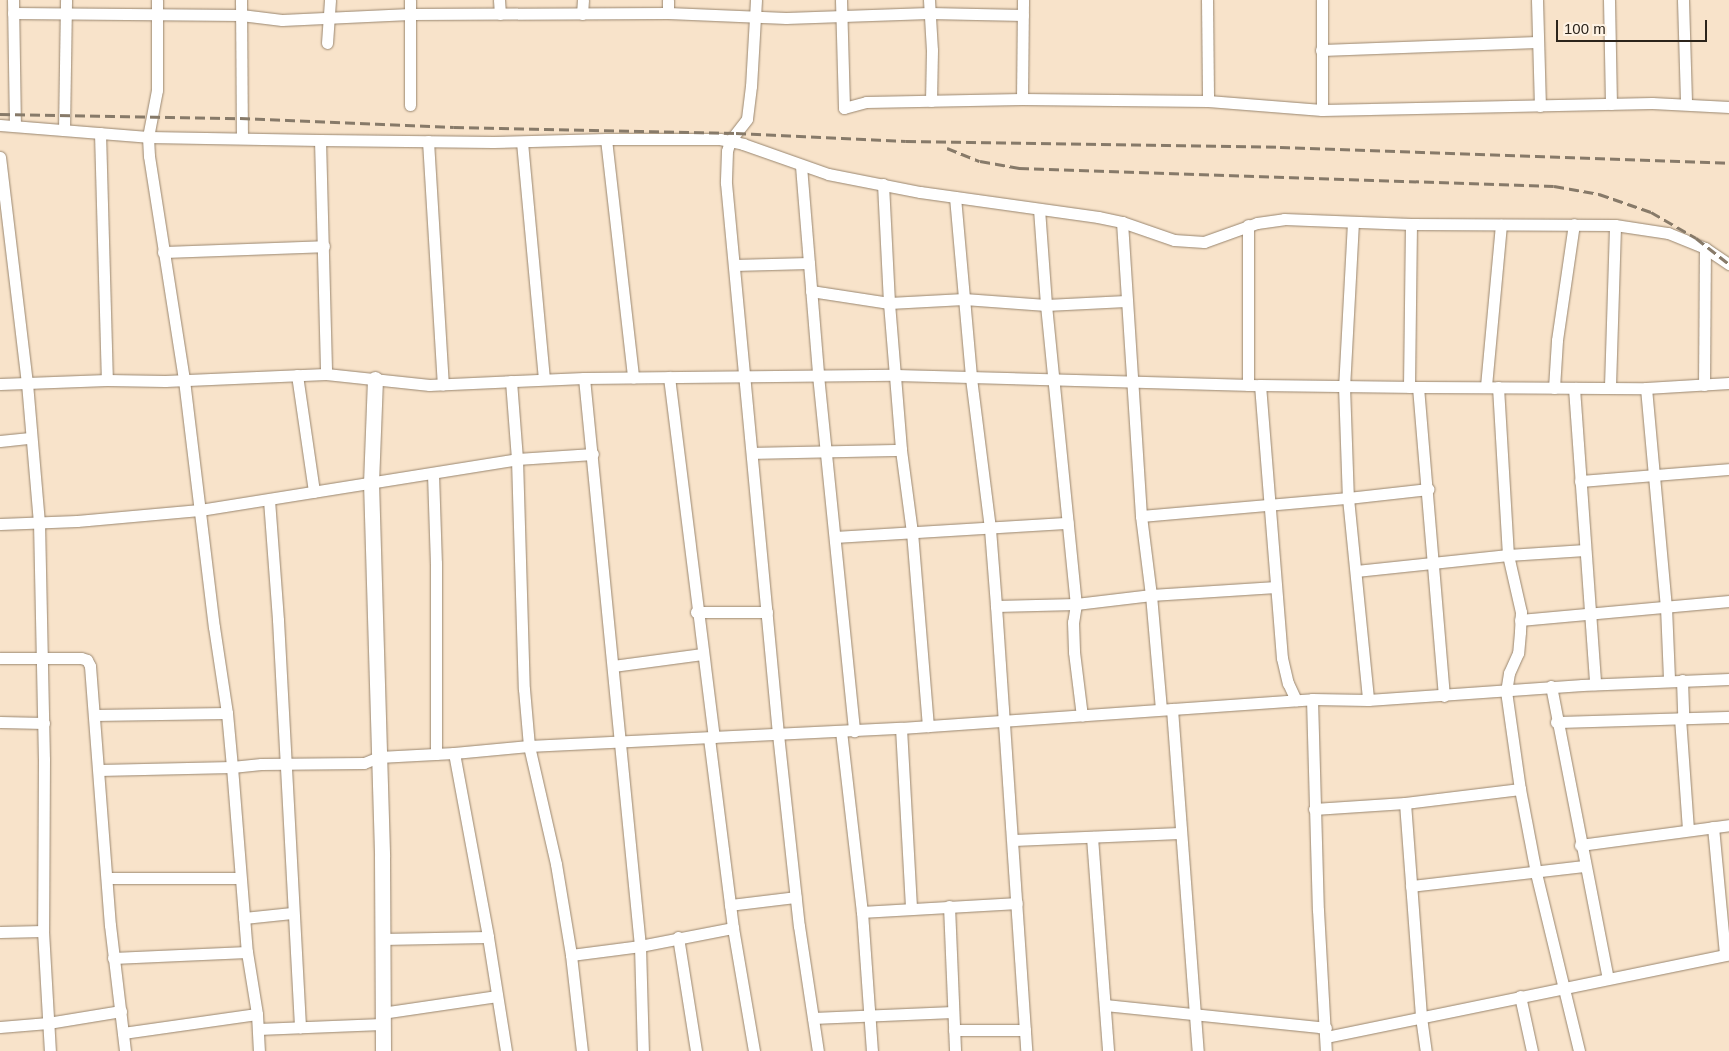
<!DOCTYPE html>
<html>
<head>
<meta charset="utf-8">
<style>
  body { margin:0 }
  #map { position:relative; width:1729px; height:1051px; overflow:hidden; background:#f8e3ca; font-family:Arial,sans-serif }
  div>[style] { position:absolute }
  .roads { filter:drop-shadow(0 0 1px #99866f) drop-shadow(0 0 1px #99866f) }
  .minor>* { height:11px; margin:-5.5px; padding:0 5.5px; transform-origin:5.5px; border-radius:5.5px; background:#fff }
  .tertiary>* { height:15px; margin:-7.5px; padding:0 7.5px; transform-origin:7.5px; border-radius:7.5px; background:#fff }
  .rail>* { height:3px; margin-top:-1.5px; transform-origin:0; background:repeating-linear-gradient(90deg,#877a69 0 10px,transparent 0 15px) }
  span { translate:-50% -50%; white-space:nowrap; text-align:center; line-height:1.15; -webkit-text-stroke:4.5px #fef2e3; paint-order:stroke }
  .scale { position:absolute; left:1556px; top:20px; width:151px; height:22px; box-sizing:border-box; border:2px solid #2c241b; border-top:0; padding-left:6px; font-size:15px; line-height:18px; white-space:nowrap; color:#2c241b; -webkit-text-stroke:4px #fef2e3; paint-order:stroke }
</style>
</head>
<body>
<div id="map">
  <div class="roads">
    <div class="minor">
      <i style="left:13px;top:0;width:126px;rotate:89.1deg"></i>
      <i style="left:157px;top:0;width:90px;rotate:90deg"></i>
      <i style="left:157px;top:90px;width:48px;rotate:100.8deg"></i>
      <i style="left:148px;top:137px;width:19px;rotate:87deg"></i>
      <i style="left:149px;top:156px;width:227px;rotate:81.1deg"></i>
      <i style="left:184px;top:380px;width:249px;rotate:83.1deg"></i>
      <i style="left:214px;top:627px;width:87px;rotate:81.4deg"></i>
      <i style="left:227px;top:713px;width:54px;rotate:84.7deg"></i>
      <i style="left:232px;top:767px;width:29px;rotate:-6deg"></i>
      <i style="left:261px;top:764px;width:103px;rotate:-0.6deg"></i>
      <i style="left:364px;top:763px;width:16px;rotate:-22deg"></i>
      <i style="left:379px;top:757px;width:75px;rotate:-3.1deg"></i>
      <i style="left:454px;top:753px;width:75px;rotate:-5.3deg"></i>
      <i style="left:529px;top:746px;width:372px;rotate:-2.8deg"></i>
      <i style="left:901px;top:728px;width:412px;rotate:-4deg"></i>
      <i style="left:1312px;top:699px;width:56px;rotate:1deg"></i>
      <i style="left:1368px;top:700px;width:215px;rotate:-4deg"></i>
      <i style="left:1582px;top:685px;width:147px;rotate:-2.3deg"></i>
      <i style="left:241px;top:0;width:137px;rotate:89.6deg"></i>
      <i style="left:499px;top:0;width:14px;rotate:86deg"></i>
      <i style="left:756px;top:0;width:86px;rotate:93.3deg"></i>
      <i style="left:751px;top:86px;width:33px;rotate:97deg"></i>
      <i style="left:747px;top:119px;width:28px;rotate:128deg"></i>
      <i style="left:730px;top:141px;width:10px;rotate:107deg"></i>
      <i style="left:727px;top:151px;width:32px;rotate:92deg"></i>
      <i style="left:726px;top:183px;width:553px;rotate:84.61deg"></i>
      <i style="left:778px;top:734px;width:193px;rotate:83.8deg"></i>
      <i style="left:799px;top:926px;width:126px;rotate:81.4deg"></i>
      <i style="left:841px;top:0;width:108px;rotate:88.4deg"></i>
      <i style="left:844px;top:108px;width:23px;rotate:-15deg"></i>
      <i style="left:866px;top:102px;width:156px;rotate:-1.1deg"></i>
      <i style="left:1022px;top:99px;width:186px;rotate:0.6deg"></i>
      <i style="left:1208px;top:101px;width:114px;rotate:4.5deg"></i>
      <i style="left:1322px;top:110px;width:330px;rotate:-1.2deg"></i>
      <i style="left:1652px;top:103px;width:77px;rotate:3deg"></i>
      <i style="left:929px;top:0;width:50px;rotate:86.6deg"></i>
      <i style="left:932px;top:50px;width:51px;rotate:91.1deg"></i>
      <i style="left:1207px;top:0;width:101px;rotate:89.4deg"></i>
      <i style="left:1322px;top:0;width:110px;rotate:90deg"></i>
      <i style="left:1537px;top:0;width:106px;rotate:88.4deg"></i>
      <i style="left:1609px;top:0;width:104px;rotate:88.9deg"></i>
      <i style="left:1683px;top:0;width:104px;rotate:88.3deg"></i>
      <i style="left:13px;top:13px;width:228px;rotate:0.5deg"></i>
      <i style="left:241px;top:15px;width:41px;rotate:7deg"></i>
      <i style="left:282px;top:20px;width:128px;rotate:-2.7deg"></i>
      <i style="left:410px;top:14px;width:258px;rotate:-0.2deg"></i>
      <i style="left:668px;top:13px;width:118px;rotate:2.4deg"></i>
      <i style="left:786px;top:18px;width:143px;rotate:-2deg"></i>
      <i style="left:929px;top:13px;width:94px;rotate:1.2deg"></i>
      <i style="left:668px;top:13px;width:13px;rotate:-90deg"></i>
      <i style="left:582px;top:14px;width:14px;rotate:-86deg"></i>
      <i style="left:327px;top:43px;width:43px;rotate:-86deg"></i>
      <i style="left:1321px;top:50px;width:217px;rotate:-2.1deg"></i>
      <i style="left:1022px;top:99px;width:99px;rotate:-89.4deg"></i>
      <i style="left:410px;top:105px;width:105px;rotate:-90deg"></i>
      <i style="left:0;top:125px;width:148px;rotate:4.6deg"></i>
      <i style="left:148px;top:137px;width:172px;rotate:1deg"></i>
      <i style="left:320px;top:140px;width:173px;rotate:0.7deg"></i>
      <i style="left:493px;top:142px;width:113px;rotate:-1.5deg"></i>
      <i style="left:606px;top:139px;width:114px"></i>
      <i style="left:720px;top:139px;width:24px;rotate:12deg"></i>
      <i style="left:743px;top:144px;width:90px;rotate:19.4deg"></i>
      <i style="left:828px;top:174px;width:94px;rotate:11.1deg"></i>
      <i style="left:920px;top:192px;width:180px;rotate:8deg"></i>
      <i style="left:1098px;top:217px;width:25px;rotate:12deg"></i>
      <i style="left:1122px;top:222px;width:55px;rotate:19.1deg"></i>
      <i style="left:1174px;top:240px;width:30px;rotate:4deg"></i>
      <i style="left:1204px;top:242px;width:56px;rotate:-19.7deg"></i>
      <i style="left:1257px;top:223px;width:27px;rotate:-8deg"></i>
      <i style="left:1284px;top:219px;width:127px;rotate:2.3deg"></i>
      <i style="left:1411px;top:224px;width:204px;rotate:0.3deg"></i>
      <i style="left:1615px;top:225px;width:54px;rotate:8.6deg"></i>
      <i style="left:1668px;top:233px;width:40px;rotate:22deg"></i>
      <i style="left:1705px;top:248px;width:29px;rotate:34deg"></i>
      <i style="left:64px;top:130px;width:130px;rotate:-89.1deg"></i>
      <i style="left:100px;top:133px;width:247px;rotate:88.4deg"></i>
      <i style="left:606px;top:139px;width:240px;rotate:83.5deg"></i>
      <i style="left:320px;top:140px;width:234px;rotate:88.5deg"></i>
      <i style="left:428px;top:141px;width:244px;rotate:86.5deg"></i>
      <i style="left:522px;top:142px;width:238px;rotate:84.7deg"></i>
      <i style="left:0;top:157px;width:228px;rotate:83.2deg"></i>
      <i style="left:27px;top:383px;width:140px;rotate:85.1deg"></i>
      <i style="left:39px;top:522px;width:237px;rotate:88.8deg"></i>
      <i style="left:44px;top:759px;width:172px;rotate:90.3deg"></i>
      <i style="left:43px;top:931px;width:120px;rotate:86.7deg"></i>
      <i style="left:801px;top:166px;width:210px;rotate:85.3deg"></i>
      <i style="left:818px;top:375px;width:358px;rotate:84.2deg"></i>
      <i style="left:883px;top:184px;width:119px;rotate:87.1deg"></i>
      <i style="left:889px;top:303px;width:147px;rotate:85.3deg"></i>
      <i style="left:901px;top:450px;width:83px;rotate:82.4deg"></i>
      <i style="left:912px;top:532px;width:195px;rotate:85.3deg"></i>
      <i style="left:955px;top:197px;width:182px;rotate:84.9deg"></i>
      <i style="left:971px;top:378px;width:152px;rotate:82.8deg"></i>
      <i style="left:990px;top:529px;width:77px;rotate:85.5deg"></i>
      <i style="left:996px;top:606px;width:446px;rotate:86.1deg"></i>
      <i style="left:1039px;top:209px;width:96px;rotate:85.8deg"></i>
      <i style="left:1046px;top:305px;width:301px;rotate:84.3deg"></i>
      <i style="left:1076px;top:604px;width:18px;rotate:99deg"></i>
      <i style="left:1073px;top:622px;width:30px;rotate:88deg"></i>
      <i style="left:1074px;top:652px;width:64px;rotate:82.9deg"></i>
      <i style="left:1122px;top:222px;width:295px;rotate:86.3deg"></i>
      <i style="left:1141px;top:516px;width:80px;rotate:82.8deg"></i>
      <i style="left:1151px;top:595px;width:114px;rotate:85deg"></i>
      <i style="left:1353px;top:222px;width:164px;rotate:93.1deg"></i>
      <i style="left:1344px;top:386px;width:112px;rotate:88deg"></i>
      <i style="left:1348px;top:498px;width:203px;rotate:84.3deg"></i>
      <i style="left:163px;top:252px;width:161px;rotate:-2.1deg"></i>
      <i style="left:734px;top:265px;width:75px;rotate:-1.5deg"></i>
      <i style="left:811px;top:291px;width:79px;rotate:8.7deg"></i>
      <i style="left:889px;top:303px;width:75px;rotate:-3.1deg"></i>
      <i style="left:964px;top:299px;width:82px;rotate:4.2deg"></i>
      <i style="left:1046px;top:305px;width:80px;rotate:-2.9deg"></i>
      <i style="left:297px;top:375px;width:118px;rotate:81.7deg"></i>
      <i style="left:669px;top:377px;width:363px;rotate:82.9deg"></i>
      <i style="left:584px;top:378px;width:571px;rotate:84.37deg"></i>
      <i style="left:640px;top:946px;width:105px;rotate:88.4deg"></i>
      <i style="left:511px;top:381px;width:78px;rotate:85.6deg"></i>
      <i style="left:517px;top:459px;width:230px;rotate:88.3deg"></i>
      <i style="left:524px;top:689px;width:57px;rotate:85deg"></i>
      <i style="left:529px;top:746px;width:121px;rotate:77.1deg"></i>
      <i style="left:556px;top:864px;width:92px;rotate:80.6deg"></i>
      <i style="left:571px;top:955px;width:97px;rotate:83.5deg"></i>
      <i style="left:0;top:384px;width:107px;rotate:-2.1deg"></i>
      <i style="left:107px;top:380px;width:58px;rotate:1deg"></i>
      <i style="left:165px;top:381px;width:161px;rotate:-2.5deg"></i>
      <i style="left:326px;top:374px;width:104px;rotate:6.1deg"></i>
      <i style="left:429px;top:385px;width:155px;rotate:-2.6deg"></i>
      <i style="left:584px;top:378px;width:312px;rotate:-0.6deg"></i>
      <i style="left:896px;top:375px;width:364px;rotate:1.6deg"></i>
      <i style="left:1260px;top:385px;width:158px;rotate:0.7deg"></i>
      <i style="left:1418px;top:387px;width:228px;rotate:0.3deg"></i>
      <i style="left:1646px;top:388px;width:83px;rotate:-3.4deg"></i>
      <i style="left:1248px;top:385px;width:160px;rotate:-90deg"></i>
      <i style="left:1260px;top:385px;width:274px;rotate:85.4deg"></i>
      <i style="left:1282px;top:658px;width:26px;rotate:77deg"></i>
      <i style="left:1288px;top:683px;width:19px;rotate:65deg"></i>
      <i style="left:1704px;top:385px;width:137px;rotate:-89.6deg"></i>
      <i style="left:1486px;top:386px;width:162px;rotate:-84.7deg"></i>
      <i style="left:1610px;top:386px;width:161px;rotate:-88.2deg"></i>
      <i style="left:1409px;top:387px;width:163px;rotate:-89.3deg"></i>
      <i style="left:1418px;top:387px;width:310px;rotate:85.2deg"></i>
      <i style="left:1498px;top:387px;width:168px;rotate:86.6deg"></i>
      <i style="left:1508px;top:555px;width:77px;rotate:-3.7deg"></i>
      <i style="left:1554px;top:388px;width:48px;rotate:-86.4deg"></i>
      <i style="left:1557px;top:340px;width:117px;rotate:-81.7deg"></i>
      <i style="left:1574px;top:388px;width:297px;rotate:85.9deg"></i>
      <i style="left:1646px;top:388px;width:220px;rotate:84.8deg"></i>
      <i style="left:1666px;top:607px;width:73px;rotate:87.6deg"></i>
      <i style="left:0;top:441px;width:30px;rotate:-6deg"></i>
      <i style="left:753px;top:453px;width:148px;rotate:-1.2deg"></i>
      <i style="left:433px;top:474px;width:89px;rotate:88.1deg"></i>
      <i style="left:436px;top:563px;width:191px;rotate:90deg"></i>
      <i style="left:1580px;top:481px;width:149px;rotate:-4.6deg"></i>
      <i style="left:269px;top:500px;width:120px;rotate:85.7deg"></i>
      <i style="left:278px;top:620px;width:408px;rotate:86.9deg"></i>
      <i style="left:1141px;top:516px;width:208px;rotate:-5deg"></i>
      <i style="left:1348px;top:498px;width:81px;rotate:-6.4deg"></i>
      <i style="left:0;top:524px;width:77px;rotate:-2.2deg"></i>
      <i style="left:77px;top:521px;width:123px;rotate:-5.1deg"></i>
      <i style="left:200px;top:510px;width:321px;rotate:-9.1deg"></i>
      <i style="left:517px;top:459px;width:76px;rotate:-3.8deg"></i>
      <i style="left:836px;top:537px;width:232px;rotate:-3.5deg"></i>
      <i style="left:1356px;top:571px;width:153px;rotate:-6deg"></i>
      <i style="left:1508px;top:555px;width:58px;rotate:77.2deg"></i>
      <i style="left:1521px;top:612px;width:20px;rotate:93deg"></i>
      <i style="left:1520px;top:632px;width:21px;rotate:95deg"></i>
      <i style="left:1518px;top:653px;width:22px;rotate:114deg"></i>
      <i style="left:1509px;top:673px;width:18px;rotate:99deg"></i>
      <i style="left:1506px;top:691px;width:99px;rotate:81.9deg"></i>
      <i style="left:1520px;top:789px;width:86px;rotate:79.2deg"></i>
      <i style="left:1536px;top:873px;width:183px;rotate:76.4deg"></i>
      <i style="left:996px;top:606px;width:80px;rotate:-1.4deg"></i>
      <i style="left:1076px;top:604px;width:76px;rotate:-6.8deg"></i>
      <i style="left:1151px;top:595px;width:125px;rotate:-3.7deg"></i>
      <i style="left:696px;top:612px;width:71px"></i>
      <i style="left:1520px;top:620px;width:210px;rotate:-5.2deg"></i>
      <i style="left:0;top:658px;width:81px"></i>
      <i style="left:81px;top:658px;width:6px;rotate:18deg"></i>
      <i style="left:87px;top:660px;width:7px;rotate:63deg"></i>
      <i style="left:90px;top:666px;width:260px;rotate:85.6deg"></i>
      <i style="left:110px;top:925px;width:127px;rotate:83.2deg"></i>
      <i style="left:613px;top:666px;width:90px;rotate:-7.7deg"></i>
      <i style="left:1682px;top:680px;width:38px;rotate:88deg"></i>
      <i style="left:1551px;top:686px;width:298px;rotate:79deg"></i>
      <i style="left:1312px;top:699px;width:211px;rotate:88.4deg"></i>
      <i style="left:1318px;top:910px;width:141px;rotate:86.8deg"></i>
      <i style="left:1172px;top:709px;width:343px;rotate:85.7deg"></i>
      <i style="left:94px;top:715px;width:133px;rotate:-0.9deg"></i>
      <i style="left:1680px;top:718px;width:112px;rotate:85.9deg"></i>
      <i style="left:0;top:722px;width:44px;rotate:1.3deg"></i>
      <i style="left:1556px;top:722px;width:173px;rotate:-1.7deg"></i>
      <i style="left:901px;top:728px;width:181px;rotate:86.8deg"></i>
      <i style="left:841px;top:731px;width:182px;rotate:83.4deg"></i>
      <i style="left:862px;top:912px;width:139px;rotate:85.9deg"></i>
      <i style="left:709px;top:738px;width:192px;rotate:82.8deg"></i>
      <i style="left:733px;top:928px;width:125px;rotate:80.3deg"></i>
      <i style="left:454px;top:753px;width:187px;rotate:79.5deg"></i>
      <i style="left:488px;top:937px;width:115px;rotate:81deg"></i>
      <i style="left:99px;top:770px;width:133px;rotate:-1.3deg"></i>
      <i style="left:232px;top:767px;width:186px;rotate:85.4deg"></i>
      <i style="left:247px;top:952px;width:63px;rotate:80.8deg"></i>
      <i style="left:257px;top:1014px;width:37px;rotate:87deg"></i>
      <i style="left:1405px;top:803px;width:215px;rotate:85.7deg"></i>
      <i style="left:1421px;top:1017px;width:34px;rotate:82deg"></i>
      <i style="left:1314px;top:809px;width:91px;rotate:-3.8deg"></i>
      <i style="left:1405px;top:803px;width:116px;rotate:-6.9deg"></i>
      <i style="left:1713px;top:827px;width:128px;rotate:84.6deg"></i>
      <i style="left:1092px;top:837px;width:215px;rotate:85.7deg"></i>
      <i style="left:1013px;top:840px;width:167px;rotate:-2.4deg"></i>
      <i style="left:1580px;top:845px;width:150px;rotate:-7.6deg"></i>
      <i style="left:107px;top:878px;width:133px"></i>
      <i style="left:1411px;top:886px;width:175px;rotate:-6.6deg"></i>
      <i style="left:730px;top:905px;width:66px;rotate:-6.9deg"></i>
      <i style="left:949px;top:906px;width:145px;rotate:87.6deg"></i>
      <i style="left:862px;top:912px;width:155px;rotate:-3.3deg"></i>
      <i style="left:244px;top:918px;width:48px;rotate:-5.9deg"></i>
      <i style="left:0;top:932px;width:43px;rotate:-1.3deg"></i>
      <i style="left:678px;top:937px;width:115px;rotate:81deg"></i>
      <i style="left:382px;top:939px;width:106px;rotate:-1.1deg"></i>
      <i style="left:571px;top:955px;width:70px;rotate:-7.4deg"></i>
      <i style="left:640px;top:946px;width:95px;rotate:-11deg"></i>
      <i style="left:113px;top:958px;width:134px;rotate:-2.6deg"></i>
      <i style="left:1520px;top:996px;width:56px;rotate:77.7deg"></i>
      <i style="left:1105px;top:1005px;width:222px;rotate:5.9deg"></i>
      <i style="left:382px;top:1013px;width:116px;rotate:-8.4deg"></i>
      <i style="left:813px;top:1018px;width:140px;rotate:-2.5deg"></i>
      <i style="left:0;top:1027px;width:48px;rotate:-4.8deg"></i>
      <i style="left:48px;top:1023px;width:74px;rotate:-9.3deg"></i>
      <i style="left:258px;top:1029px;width:124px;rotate:-2.3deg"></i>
      <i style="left:954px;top:1030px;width:71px"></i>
      <i style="left:123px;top:1033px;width:135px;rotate:-8.1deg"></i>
      <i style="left:1326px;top:1037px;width:411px;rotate:-11.6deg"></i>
    </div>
    <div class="tertiary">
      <i style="left:375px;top:379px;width:103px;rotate:92.2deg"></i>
      <i style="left:371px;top:482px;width:375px;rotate:88.3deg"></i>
      <i style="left:382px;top:857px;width:194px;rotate:89.7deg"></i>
    </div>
  </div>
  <div class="rail">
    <i style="left:0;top:114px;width:240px;rotate:1deg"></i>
    <i style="left:240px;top:118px;width:214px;rotate:2.4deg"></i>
    <i style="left:454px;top:127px;width:282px;rotate:1.2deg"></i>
    <i style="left:736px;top:133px;width:170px;rotate:2.7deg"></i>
    <i style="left:906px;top:141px;width:374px;rotate:0.9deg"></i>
    <i style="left:1280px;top:147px;width:449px;rotate:2deg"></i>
    <i style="left:947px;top:148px;width:35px;rotate:22deg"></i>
    <i style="left:980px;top:161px;width:40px;rotate:10deg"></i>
    <i style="left:1019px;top:168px;width:535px;rotate:1.93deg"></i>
    <i style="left:1554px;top:186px;width:46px;rotate:10.1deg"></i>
    <i style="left:1599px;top:194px;width:55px;rotate:19.1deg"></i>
    <i style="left:1651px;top:212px;width:52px;rotate:30deg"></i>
    <i style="left:1696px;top:238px;width:42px;rotate:38.2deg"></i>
  </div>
  <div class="scale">100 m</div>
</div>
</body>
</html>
